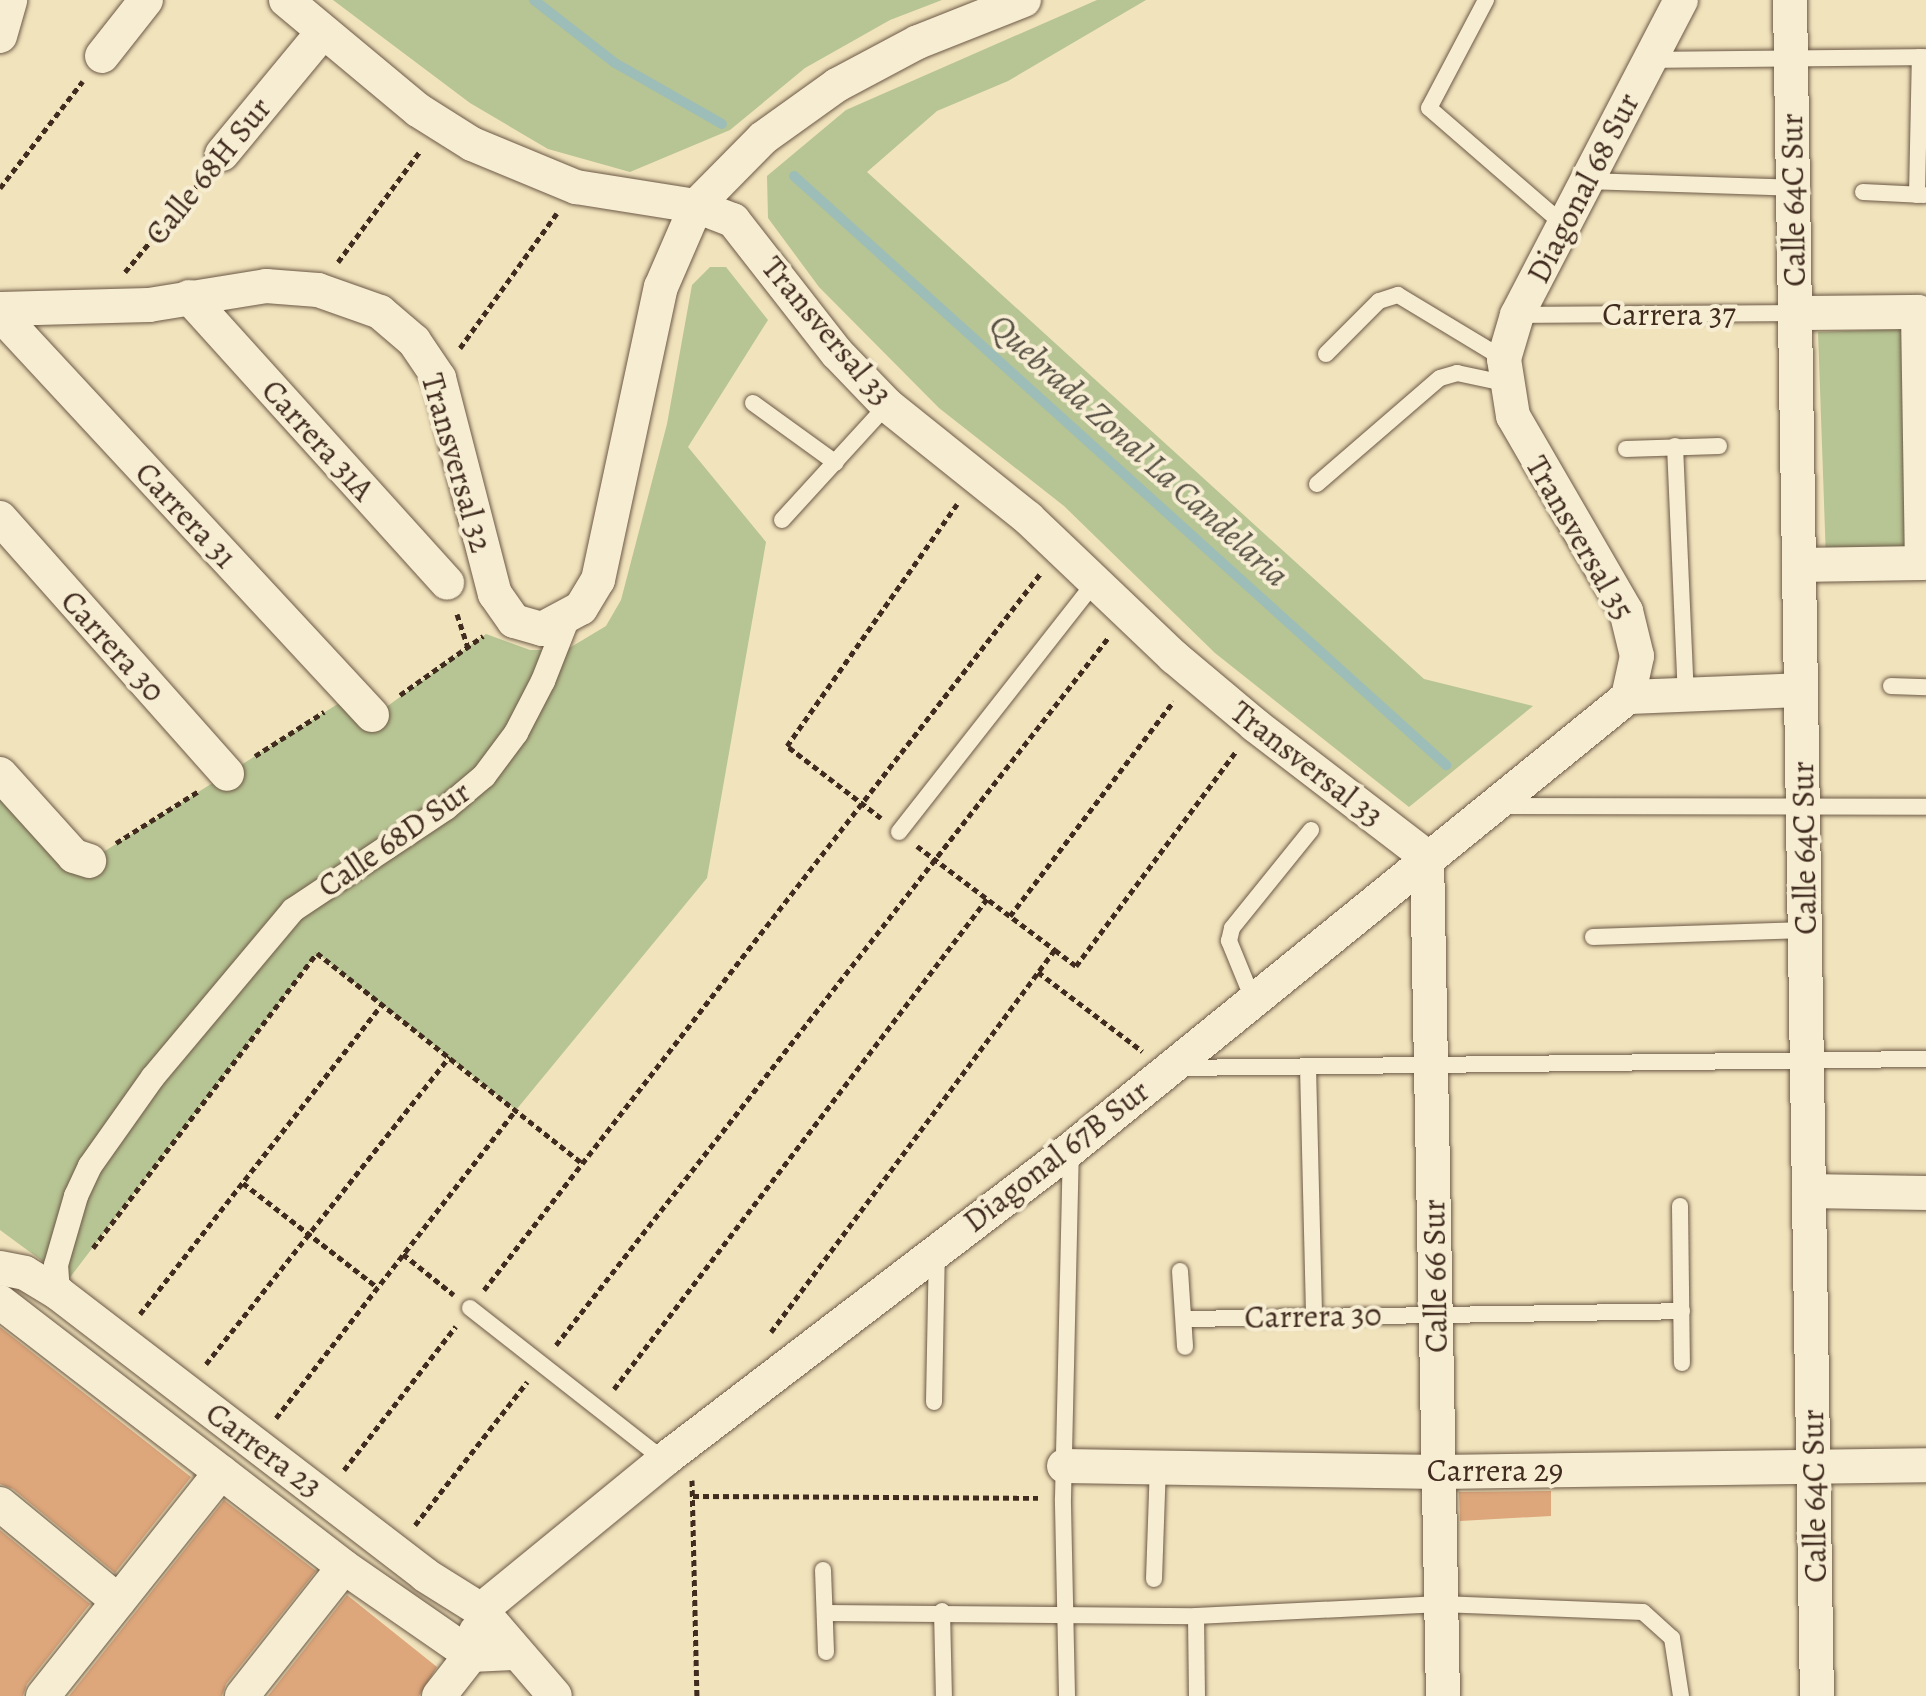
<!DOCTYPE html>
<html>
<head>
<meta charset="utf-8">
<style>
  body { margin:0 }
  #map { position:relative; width:1926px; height:1696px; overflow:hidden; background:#f1e3bc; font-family:Alegreya,serif }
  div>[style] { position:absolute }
  .green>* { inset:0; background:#b7c493; transform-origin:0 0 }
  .stream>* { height:10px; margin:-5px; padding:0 5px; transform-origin:5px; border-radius:5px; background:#9dbdb8 }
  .building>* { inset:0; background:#dda67b }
  .path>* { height:5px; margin-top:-2.5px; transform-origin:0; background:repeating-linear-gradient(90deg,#402b1e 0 6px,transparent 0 10px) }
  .roads { filter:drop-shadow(0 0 2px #6c5946) drop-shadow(0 0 2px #6c5946) }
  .service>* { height:16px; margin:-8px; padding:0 8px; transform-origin:8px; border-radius:8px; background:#f6edd3 }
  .pedestrian>* { height:24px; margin:-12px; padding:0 12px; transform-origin:12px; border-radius:12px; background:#f6edd3 }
  .minor>* { height:34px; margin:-17px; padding:0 17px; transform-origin:17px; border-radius:17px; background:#f6edd3 }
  span { translate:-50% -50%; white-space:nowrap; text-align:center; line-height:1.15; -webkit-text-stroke:8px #f6edd3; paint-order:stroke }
  .street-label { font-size:32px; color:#402b1e }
  .water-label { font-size:34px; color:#575044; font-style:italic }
</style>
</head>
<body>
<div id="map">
  <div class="green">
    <i style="clip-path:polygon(333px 0,942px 0,890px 20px,805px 68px,730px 130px,630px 172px,548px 149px,470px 103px)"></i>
    <i style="clip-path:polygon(1097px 0,1146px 0,1008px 81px,937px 111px,867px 172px,1424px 679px,1533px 706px,1409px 807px,1215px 653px,1064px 506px,939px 408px,819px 287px,768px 218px,767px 176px,846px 110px)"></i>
    <i style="clip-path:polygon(710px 267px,726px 267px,768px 320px,688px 447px,766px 542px,707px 878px,516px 1110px,317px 953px,68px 1280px,0 1230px,0 774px,89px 861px,352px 695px,374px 716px,486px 634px,530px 650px,566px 650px,606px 626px,621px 600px,667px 424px,692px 285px)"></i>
    <i style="left:1901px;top:329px;width:220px;height:83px;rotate:88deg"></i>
  </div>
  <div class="stream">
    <i style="left:534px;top:0;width:103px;rotate:37.9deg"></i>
    <i style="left:615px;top:63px;width:123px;rotate:29.7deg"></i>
    <i style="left:794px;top:176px;width:879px;rotate:42.09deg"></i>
  </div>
  <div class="building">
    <i style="clip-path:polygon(0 1327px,191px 1477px,115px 1573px,13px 1489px,0 1484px)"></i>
    <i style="clip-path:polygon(1551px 1491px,1551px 1516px,1460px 1521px,1459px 1492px)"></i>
    <i style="clip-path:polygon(224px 1500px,316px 1571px,226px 1684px,222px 1696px,69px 1696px)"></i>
    <i style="clip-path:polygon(0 1530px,90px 1604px,27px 1684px,23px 1696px,0 1696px)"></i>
    <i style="clip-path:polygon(347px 1595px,437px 1667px,419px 1696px,268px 1696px)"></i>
  </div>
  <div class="path">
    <i style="left:0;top:188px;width:135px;rotate:-52.2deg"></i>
    <i style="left:338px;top:262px;width:138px;rotate:-53.5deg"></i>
    <i style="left:125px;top:272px;width:122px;rotate:-50.3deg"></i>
    <i style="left:460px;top:348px;width:166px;rotate:-54.3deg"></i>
    <i style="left:457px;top:614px;width:35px;rotate:72deg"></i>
    <i style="left:400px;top:695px;width:102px;rotate:-35.4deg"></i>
    <i style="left:255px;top:756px;width:82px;rotate:-32.5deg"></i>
    <i style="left:881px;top:818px;width:118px;rotate:-142.5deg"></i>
    <i style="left:787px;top:746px;width:296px;rotate:-54.9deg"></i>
    <i style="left:116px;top:843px;width:98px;rotate:-32.1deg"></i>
    <i style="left:917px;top:846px;width:173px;rotate:37deg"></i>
    <i style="left:1010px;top:916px;width:270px;rotate:-52.7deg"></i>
    <i style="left:1038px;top:972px;width:131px;rotate:37.2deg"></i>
    <i style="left:243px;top:1183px;width:170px;rotate:37.8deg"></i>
    <i style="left:93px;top:1248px;width:370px;rotate:-52.8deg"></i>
    <i style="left:317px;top:953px;width:338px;rotate:38.4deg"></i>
    <i style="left:403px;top:1254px;width:65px;rotate:38.8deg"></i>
    <i style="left:484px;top:1290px;width:907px;rotate:-52.17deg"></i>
    <i style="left:140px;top:1314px;width:393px;rotate:-52deg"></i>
    <i style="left:771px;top:1332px;width:476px;rotate:-53.4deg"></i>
    <i style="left:1055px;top:950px;width:26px;rotate:37deg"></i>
    <i style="left:1076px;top:966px;width:268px;rotate:-53.3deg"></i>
    <i style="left:556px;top:1345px;width:897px;rotate:-52.02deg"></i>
    <i style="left:206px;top:1364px;width:392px;rotate:-51.6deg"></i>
    <i style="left:614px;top:1389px;width:616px;rotate:-52.72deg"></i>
    <i style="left:276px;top:1418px;width:390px;rotate:-52.1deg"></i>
    <i style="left:344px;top:1470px;width:182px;rotate:-52.1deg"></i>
    <i style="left:692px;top:1480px;width:216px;rotate:88.7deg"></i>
    <i style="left:693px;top:1496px;width:345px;rotate:0.3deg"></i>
    <i style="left:415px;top:1525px;width:182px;rotate:-51.9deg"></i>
  </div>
  <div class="roads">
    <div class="service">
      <i style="left:1486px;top:0;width:122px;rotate:117.8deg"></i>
      <i style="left:1429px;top:108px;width:177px;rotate:40.9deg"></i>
      <i style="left:1650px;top:60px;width:276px;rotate:-0.6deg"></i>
      <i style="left:1586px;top:181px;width:207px;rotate:1.9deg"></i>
      <i style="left:1863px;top:192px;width:61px;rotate:2.8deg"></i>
      <i style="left:1917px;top:195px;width:138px;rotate:-88.8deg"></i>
      <i style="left:1517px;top:315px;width:278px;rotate:-0.4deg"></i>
      <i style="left:1326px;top:354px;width:75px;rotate:-45deg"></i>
      <i style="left:1379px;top:301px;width:20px;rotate:-18deg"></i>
      <i style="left:1398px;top:295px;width:124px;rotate:31.1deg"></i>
      <i style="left:753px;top:403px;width:102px;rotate:35.9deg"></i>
      <i style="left:1675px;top:446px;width:249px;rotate:87.5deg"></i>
      <i style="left:1626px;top:449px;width:93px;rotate:-1.8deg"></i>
      <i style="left:1317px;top:484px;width:162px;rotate:-40.8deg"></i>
      <i style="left:1440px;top:378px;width:18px;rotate:-16deg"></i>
      <i style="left:1457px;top:373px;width:48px;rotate:12deg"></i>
      <i style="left:782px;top:520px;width:156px;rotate:-47.6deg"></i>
      <i style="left:1891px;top:686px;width:35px;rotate:2deg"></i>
      <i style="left:1502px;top:806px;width:424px;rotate:0.1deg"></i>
      <i style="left:899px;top:832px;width:319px;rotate:-51.9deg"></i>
      <i style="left:1593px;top:937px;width:212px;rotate:-1.9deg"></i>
      <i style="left:1252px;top:997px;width:61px;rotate:-112.3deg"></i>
      <i style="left:1229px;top:941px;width:13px;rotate:-77deg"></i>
      <i style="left:1232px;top:928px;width:126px;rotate:-51.1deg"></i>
      <i style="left:1308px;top:1067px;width:248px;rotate:88.6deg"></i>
      <i style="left:1176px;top:1068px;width:750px;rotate:-0.69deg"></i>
      <i style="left:1680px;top:1206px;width:157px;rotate:89.3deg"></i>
      <i style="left:1180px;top:1271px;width:76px;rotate:86.2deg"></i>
      <i style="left:470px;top:1308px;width:246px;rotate:38.1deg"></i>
      <i style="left:1184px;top:1319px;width:498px;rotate:-0.9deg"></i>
      <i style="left:934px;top:1402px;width:150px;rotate:-88.9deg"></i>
      <i style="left:823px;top:1570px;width:82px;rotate:87.9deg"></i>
      <i style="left:1154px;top:1579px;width:113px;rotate:-88deg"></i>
      <i style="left:942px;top:1611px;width:85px;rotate:88.7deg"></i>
      <i style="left:825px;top:1613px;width:371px;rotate:0.5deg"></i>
      <i style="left:1196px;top:1616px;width:245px;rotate:-2.8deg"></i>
      <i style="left:1441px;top:1604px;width:202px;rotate:2.3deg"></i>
      <i style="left:1643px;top:1612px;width:39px;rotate:42deg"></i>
      <i style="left:1672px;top:1638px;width:59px;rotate:81.2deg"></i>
      <i style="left:1196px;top:1616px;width:80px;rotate:89.3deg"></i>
      <i style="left:1067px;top:1696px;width:198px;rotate:-91.2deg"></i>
      <i style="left:1063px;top:1498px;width:348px;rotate:-88.7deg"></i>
    </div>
    <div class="pedestrian">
      <i style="left:58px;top:1293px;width:28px;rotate:-94deg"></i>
      <i style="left:56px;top:1265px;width:72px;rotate:-73.8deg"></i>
      <i style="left:76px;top:1196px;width:33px;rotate:-65deg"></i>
      <i style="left:90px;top:1166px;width:109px;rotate:-54.7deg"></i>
      <i style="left:153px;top:1077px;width:218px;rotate:-50deg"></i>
      <i style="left:293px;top:910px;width:184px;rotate:-33.7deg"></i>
      <i style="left:446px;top:808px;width:50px;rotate:-40.1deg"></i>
      <i style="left:484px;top:776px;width:54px;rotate:-53.3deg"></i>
      <i style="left:516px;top:733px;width:59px;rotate:-62.6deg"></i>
      <i style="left:543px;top:681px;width:66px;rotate:-68.5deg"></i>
    </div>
    <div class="minor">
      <i style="left:286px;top:0;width:172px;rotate:39.8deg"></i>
      <i style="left:418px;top:110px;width:64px;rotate:32.2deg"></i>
      <i style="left:472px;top:144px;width:113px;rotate:22.5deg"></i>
      <i style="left:576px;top:187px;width:121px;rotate:9deg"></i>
      <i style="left:696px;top:206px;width:40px;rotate:21deg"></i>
      <i style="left:733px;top:220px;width:169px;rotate:52deg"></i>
      <i style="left:837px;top:353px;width:72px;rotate:46.1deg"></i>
      <i style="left:887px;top:405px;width:181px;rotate:38.7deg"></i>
      <i style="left:1028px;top:518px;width:202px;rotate:43.6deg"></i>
      <i style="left:1174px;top:657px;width:106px;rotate:40deg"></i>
      <i style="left:1255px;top:725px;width:217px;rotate:37.5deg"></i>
      <i style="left:1427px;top:857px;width:839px;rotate:88.91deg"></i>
      <i style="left:1790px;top:0;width:1696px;rotate:89.09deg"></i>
      <i style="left:0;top:36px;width:37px;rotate:-74deg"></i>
      <i style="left:102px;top:56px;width:71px;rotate:-51.8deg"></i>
      <i style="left:222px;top:154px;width:157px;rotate:-50.4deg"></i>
      <i style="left:189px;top:297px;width:385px;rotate:47.9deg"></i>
      <i style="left:0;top:309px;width:149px;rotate:-1.5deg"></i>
      <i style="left:149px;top:305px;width:119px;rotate:-9.2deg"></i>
      <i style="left:266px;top:286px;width:52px;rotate:4.4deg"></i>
      <i style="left:318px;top:290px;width:66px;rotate:19.5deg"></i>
      <i style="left:380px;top:312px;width:45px;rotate:40.5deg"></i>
      <i style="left:414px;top:341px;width:45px;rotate:56deg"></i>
      <i style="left:439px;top:378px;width:223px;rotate:75.5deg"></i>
      <i style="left:495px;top:594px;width:33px;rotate:55deg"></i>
      <i style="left:514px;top:621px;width:29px;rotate:16deg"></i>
      <i style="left:542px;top:629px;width:44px;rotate:-28.3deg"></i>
      <i style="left:581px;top:608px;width:33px;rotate:-59deg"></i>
      <i style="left:598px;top:580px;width:300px;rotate:-77.9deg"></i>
      <i style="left:661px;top:287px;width:88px;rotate:-66.6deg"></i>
      <i style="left:696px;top:206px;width:95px;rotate:-45.4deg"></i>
      <i style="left:763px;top:138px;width:91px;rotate:-35.6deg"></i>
      <i style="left:837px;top:85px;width:92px;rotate:-28deg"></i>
      <i style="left:918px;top:42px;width:114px;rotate:-21.6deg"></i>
      <i style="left:1795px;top:313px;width:123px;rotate:-0.5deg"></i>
      <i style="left:1918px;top:312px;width:251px;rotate:89.1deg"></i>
      <i style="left:1922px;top:563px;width:123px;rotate:179.1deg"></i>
      <i style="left:0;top:314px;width:547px;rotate:47.15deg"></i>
      <i style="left:0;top:518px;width:342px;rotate:48.4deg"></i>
      <i style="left:1628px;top:697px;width:173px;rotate:-2.3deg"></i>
      <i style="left:0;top:774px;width:110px;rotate:47.9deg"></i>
      <i style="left:74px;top:856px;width:16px;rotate:18deg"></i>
      <i style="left:1809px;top:1191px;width:117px;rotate:1deg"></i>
      <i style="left:0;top:1268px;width:25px;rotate:11deg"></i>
      <i style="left:25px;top:1273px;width:39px;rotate:31deg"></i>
      <i style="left:58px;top:1293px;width:463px;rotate:37.5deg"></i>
      <i style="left:425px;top:1575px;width:66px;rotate:32deg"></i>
      <i style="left:481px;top:1610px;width:113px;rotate:49.3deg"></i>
      <i style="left:0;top:1302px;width:434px;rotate:37.6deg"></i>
      <i style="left:344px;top:1567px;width:155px;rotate:34.7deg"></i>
      <i style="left:471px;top:1655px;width:42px;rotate:-2.7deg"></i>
      <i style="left:1064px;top:1466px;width:375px;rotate:0.9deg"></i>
      <i style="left:1439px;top:1472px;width:487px;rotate:-0.8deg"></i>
      <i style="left:0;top:1504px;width:153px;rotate:39.4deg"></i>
      <i style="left:481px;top:1610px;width:237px;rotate:-39.3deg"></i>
      <i style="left:664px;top:1460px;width:512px;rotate:-37.38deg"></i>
      <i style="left:1071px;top:1149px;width:717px;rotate:-39.06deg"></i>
      <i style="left:1628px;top:697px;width:42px;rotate:-77.6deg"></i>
      <i style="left:1637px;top:656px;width:46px;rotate:-103.7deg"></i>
      <i style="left:1626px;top:611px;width:225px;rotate:-120.1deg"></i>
      <i style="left:1513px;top:416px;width:58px;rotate:-99deg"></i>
      <i style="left:1504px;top:359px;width:46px;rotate:-73.5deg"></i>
      <i style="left:1517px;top:315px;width:355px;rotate:-62.5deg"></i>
      <i style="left:43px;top:1696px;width:286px;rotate:-51.5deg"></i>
      <i style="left:242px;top:1696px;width:164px;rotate:-51.7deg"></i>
      <i style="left:439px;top:1696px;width:52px;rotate:-52deg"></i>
      <i style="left:471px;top:1655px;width:24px;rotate:-78deg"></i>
    </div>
  </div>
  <div class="street-label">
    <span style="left:208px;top:171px;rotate:-51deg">Calle 68H Sur</span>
    <span style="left:1583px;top:188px;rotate:-63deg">Diagonal 68 Sur</span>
    <span style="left:1793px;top:200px;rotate:-91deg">Calle 64C Sur</span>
    <span style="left:1669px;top:314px">Carrera 37</span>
    <span style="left:827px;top:331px;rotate:50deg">Transversal 33</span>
    <span style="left:318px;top:440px;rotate:48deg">Carrera 31A</span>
    <span style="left:457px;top:463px;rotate:74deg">Transversal 32</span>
    <span style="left:186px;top:515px;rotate:47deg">Carrera 31</span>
    <span style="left:1580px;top:538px;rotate:60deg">Transversal 35</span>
    <span style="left:113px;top:646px;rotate:48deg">Carrera 30</span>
    <span style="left:1307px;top:764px;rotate:38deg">Transversal 33</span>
    <span style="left:394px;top:839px;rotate:-35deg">Calle 68D Sur</span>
    <span style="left:1804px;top:848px;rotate:-91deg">Calle 64C Sur</span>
    <span style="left:1056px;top:1156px;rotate:-38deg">Diagonal 67B Sur</span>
    <span style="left:1435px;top:1276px;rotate:-91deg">Calle 66 Sur</span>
    <span style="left:1313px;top:1316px;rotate:-1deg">Carrera 30</span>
    <span style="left:264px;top:1450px;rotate:37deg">Carrera 23</span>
    <span style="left:1495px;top:1470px">Carrera 29</span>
    <span style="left:1814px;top:1496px;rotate:-91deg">Calle 64C Sur</span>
  </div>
  <div class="water-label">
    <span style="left:1139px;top:450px;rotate:42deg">Quebrada Zonal La Candelaria</span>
  </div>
</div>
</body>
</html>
